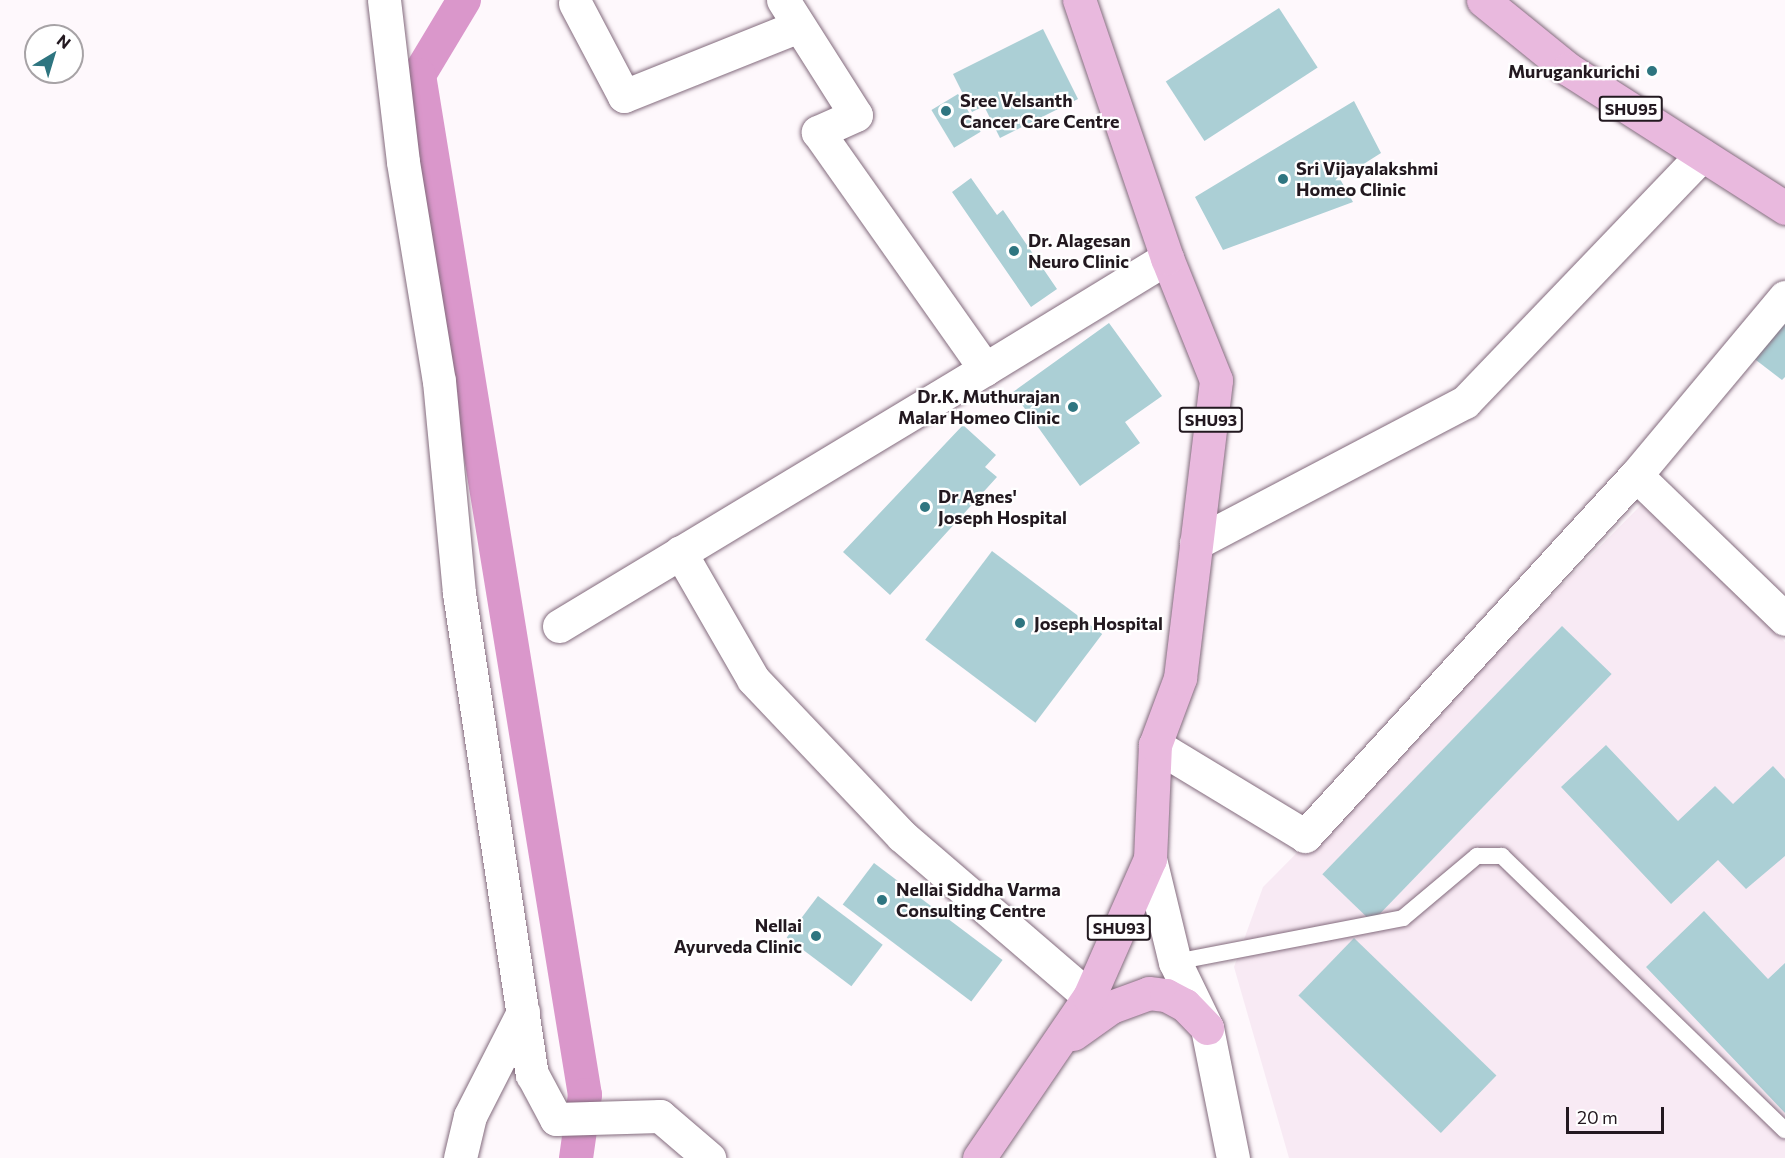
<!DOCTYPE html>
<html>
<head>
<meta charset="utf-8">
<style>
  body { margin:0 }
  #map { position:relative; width:1785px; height:1158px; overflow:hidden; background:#fef8fc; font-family:Commissioner,sans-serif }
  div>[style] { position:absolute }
  .built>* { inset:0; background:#f8eaf4 }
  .canal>* { height:34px; margin:-17px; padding:0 17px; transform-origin:17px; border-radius:17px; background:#da97cb }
  .building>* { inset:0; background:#abcfd5; transform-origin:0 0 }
  .roads { filter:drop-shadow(0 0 2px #836b7d) drop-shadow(0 0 2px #836b7d) }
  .lane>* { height:16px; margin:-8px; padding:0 8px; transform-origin:8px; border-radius:8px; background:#fff }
  .street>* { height:33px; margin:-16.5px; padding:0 16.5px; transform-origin:16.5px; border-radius:16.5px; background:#fff }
  .secondary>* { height:33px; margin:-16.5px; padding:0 16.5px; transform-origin:16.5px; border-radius:16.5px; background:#fff }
  .primary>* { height:33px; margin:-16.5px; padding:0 16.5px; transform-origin:16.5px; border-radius:16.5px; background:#e9b9de }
  .dots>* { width:16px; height:16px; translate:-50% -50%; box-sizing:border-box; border:3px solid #fff; border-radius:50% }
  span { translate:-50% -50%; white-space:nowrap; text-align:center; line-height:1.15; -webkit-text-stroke:4.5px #fff; paint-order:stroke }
  .shield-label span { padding:2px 4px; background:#fff; border:2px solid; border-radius:4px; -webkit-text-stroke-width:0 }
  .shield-label { font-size:16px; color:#231920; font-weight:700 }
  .poi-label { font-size:18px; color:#231920; font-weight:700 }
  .right { translate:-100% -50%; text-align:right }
  .left { translate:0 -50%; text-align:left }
  .north { position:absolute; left:24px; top:24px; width:60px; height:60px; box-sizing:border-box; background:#fff; border:2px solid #a7a3a6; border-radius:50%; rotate:38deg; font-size:16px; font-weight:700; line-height:24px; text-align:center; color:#231920 }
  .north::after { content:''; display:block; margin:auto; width:21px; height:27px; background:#2e7580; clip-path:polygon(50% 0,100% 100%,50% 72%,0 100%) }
  .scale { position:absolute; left:1566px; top:1107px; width:98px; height:27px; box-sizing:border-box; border:3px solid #231920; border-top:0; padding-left:8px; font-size:18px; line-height:21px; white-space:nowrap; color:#231920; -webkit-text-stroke:4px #fff; paint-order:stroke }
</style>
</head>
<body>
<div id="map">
  <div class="built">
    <i style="clip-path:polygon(1644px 502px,1785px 642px,1785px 1158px,1289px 1158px,1234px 967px,1263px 887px)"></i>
  </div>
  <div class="canal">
    <i style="left:464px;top:0;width:87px;rotate:121deg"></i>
    <i style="left:419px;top:75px;width:1033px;rotate:80.76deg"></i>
    <i style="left:585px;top:1095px;width:64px;rotate:98.1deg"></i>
  </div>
  <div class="building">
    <i style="left:1279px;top:8px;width:71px;height:135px;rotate:57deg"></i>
    <i style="clip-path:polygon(1043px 29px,1078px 99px,1000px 138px,984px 106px,972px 112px,953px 74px)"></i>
    <i style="left:958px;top:94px;width:44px;height:31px;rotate:59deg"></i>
    <i style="clip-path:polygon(1354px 101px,1381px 153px,1340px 179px,1353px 202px,1223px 250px,1195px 197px)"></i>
    <i style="clip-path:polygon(971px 178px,997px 215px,1003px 210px,1057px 289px,1031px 307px,952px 192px)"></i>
    <i style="clip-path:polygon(1785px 315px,1785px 377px,1782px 380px,1752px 357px)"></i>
    <i style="clip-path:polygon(1109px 323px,1162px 396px,1125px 422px,1140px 443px,1080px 486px,1013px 392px)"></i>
    <i style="clip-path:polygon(963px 425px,996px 455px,985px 467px,997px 477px,890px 595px,843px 552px)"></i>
    <i style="left:992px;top:551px;width:138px;height:111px;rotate:37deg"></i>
    <i style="left:1562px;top:626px;width:69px;height:345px;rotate:44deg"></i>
    <i style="clip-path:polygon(1606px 745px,1678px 821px,1715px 786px,1733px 804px,1773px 766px,1785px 779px,1785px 856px,1746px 889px,1718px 860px,1671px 904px,1561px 787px)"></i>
    <i style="left:874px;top:863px;width:161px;height:52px;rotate:37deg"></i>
    <i style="left:818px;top:896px;width:81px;height:52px;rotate:37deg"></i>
    <i style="clip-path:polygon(1704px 911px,1768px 979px,1785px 963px,1785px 1113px,1646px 967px)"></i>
    <i style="left:1354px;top:938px;width:198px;height:80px;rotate:44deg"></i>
  </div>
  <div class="roads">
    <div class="lane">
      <i style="left:1175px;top:962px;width:232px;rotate:-10.9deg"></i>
      <i style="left:1403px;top:918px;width:97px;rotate:-40deg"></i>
      <i style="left:1477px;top:856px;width:25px"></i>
      <i style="left:1502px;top:856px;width:394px;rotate:44.1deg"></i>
    </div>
    <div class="street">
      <i style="left:384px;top:0;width:163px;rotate:83.3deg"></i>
      <i style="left:403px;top:162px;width:222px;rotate:80.7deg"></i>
      <i style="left:439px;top:381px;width:213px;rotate:84.6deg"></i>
      <i style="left:459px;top:593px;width:487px;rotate:81.4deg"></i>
      <i style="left:532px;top:1074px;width:51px;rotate:61.9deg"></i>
      <i style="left:556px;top:1119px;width:104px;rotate:-1.7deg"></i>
      <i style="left:660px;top:1116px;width:65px;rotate:40.6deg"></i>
      <i style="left:783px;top:0;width:136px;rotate:57.6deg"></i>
      <i style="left:856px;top:115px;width:42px;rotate:155.9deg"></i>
      <i style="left:818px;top:132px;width:290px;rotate:54.8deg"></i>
      <i style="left:985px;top:369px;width:213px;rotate:-31.4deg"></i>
      <i style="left:575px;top:3px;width:105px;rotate:62.2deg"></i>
      <i style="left:624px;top:96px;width:188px;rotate:-21.8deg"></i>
      <i style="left:1636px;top:475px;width:232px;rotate:-50.1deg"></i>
      <i style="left:1196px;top:543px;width:304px;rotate:-27.7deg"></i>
      <i style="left:1465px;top:402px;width:342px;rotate:-46.2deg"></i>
      <i style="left:680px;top:552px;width:146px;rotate:60.1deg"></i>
      <i style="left:753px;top:679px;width:216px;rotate:46.5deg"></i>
      <i style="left:902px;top:836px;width:247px;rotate:40.7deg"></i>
      <i style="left:559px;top:626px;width:498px;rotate:-31.1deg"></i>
      <i style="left:1155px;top:745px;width:175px;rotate:31.2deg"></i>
      <i style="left:1305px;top:836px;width:490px;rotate:-47.5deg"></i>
      <i style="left:1636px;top:475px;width:207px;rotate:44deg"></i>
      <i style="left:460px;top:1158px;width:43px;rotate:-76.6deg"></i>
      <i style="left:470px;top:1116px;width:117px;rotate:-63deg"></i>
    </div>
    <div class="secondary">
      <i style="left:1150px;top:859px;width:106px;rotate:76.4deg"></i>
      <i style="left:1175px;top:962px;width:73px;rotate:64.1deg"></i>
      <i style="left:1207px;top:1028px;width:133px;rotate:78.7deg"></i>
    </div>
    <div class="primary">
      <i style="left:1483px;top:0;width:109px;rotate:39.1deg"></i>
      <i style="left:1568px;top:69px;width:258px;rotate:32.6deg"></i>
      <i style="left:1073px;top:1034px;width:47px;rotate:-35.4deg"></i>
      <i style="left:1111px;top:1007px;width:40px;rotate:-20.2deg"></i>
      <i style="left:1149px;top:993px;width:17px;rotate:7deg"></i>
      <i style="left:1166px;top:995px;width:21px;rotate:28deg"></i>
      <i style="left:1185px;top:1005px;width:32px;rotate:46deg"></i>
      <i style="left:979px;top:1158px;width:195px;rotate:-55.7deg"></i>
      <i style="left:1089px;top:997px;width:151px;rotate:-66.2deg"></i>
      <i style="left:1150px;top:859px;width:114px;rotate:-87.5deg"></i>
      <i style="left:1155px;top:745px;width:72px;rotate:-69.5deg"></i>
      <i style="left:1180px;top:678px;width:300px;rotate:-83.1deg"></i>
      <i style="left:1216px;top:380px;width:131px;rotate:-111.9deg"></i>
      <i style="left:1167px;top:258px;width:273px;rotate:-108.8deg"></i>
    </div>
  </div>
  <div class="dots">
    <i style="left:1652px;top:71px;background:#2e7580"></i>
    <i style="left:946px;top:111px;background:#2e7580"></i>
    <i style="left:1283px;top:179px;background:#2e7580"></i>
    <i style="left:1014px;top:251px;background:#2e7580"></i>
    <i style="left:1073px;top:407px;background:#2e7580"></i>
    <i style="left:925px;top:507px;background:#2e7580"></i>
    <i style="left:1020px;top:623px;background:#2e7580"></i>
    <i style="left:882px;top:900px;background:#2e7580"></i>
    <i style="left:816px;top:936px;background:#2e7580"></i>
  </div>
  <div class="shield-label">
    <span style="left:1631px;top:109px">SHU95</span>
    <span style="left:1211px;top:420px">SHU93</span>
    <span style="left:1119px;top:928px">SHU93</span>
  </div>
  <div class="poi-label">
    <span class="right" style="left:1640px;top:71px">Murugankurichi</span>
    <span class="left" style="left:960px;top:111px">Sree Velsanth<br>Cancer Care Centre</span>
    <span class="left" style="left:1296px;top:179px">Sri Vijayalakshmi<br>Homeo Clinic</span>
    <span class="left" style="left:1028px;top:251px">Dr. Alagesan<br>Neuro Clinic</span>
    <span class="right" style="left:1060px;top:407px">Dr.K. Muthurajan<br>Malar Homeo Clinic</span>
    <span class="left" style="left:938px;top:507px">Dr Agnes'<br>Joseph Hospital</span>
    <span class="left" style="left:1034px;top:623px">Joseph Hospital</span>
    <span class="left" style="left:896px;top:900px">Nellai Siddha Varma<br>Consulting Centre</span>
    <span class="right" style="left:802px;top:936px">Nellai<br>Ayurveda Clinic</span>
  </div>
  <div class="north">N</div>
  <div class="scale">20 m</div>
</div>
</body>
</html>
